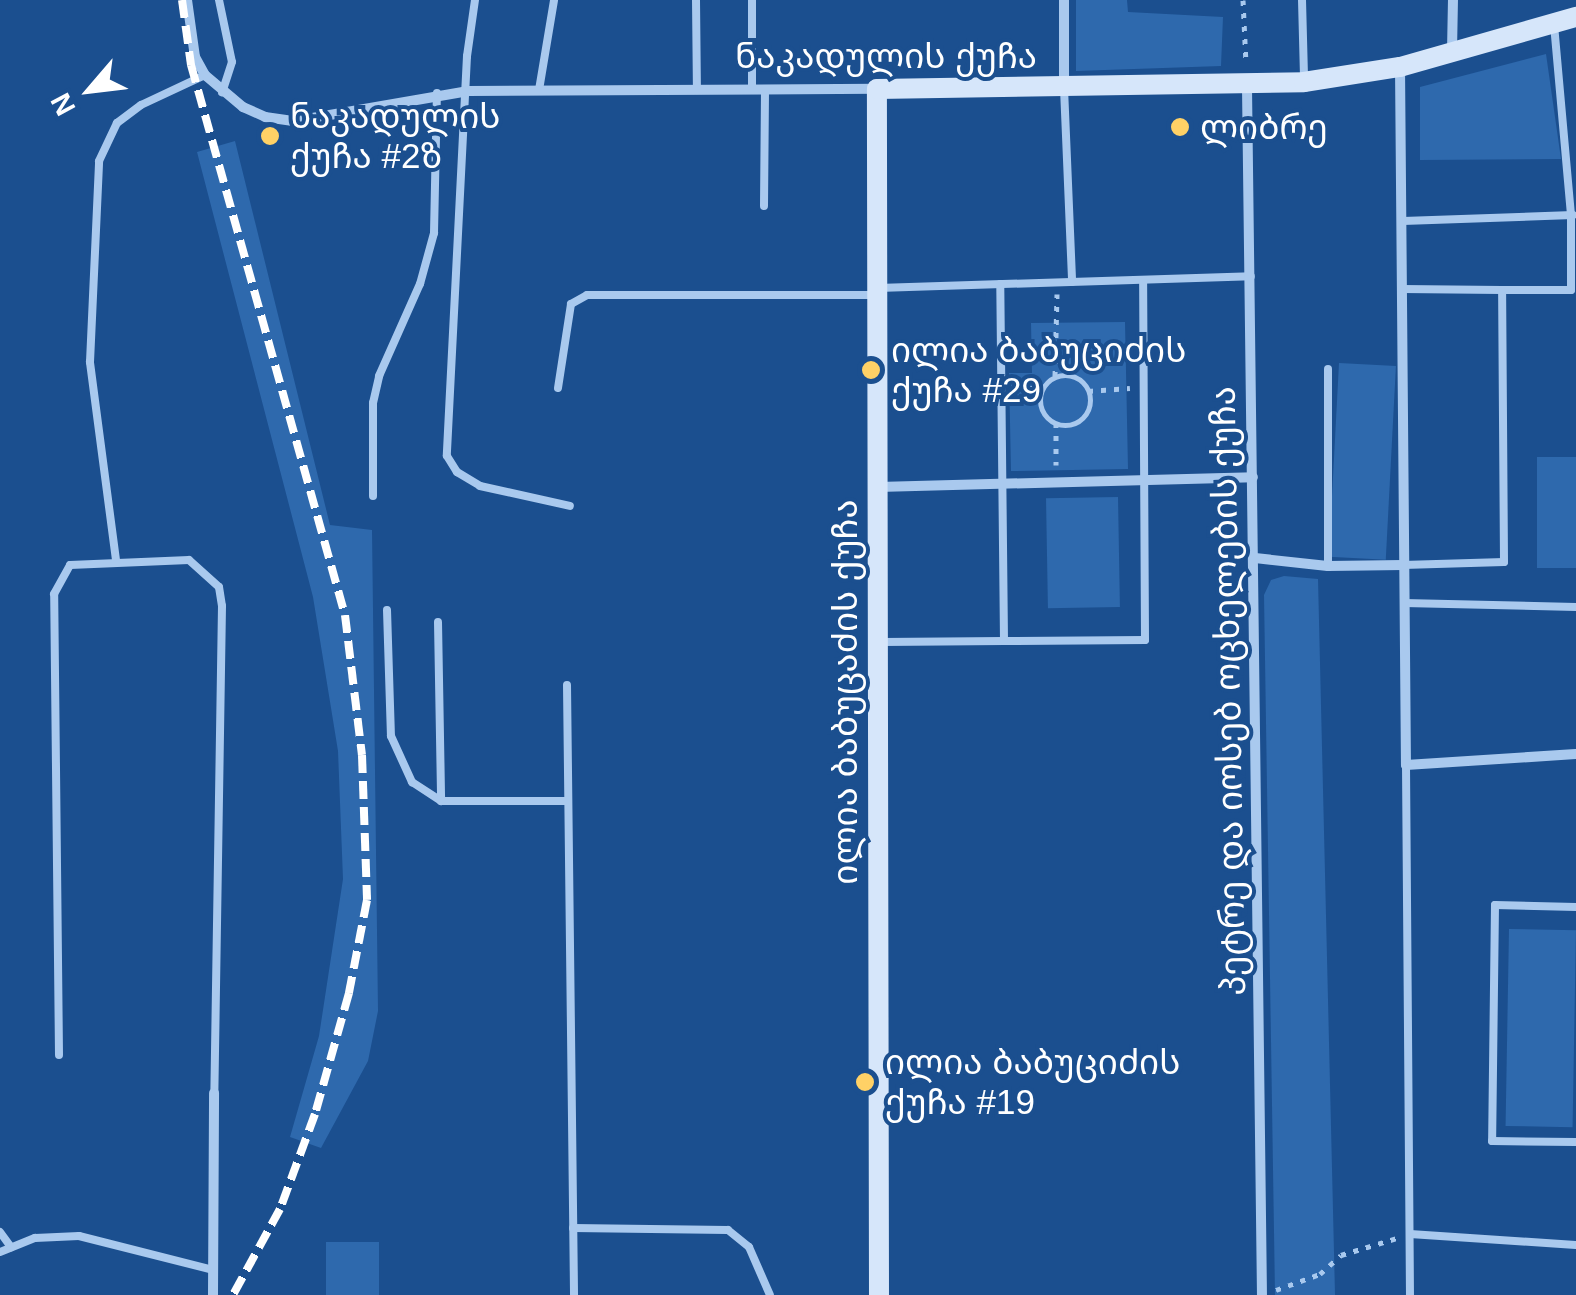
<!DOCTYPE html>
<html>
<head>
<meta charset="utf-8">
<style>
  body { margin:0 }
  #map { position:relative; width:1576px; height:1295px; overflow:hidden; background:#1b4f8f; font-family:Helvetica,"Noto Sans Georgian",sans-serif }
  div>[style] { position:absolute }
  .green>* { inset:0; background:#2e69ad; transform-origin:0 0 }
  .path>* { height:5px; margin-top:-2.5px; transform-origin:0; background:repeating-linear-gradient(90deg,#a9c9ee 0 5px,transparent 0 13px) }
  .path>.ring { margin:-2.5px; padding:0; box-sizing:content-box; background:none; border:5px solid #a9c9ee; border-radius:50% }
  .lane>* { height:8px; margin:-4px; padding:0 4px; transform-origin:4px; border-radius:4px; background:#a9c9ee }
  .street>* { height:10px; margin:-5px; padding:0 5px; transform-origin:5px; border-radius:5px; background:#a9c9ee }
  .secondary>* { height:20px; margin:-10px; padding:0 10px; transform-origin:10px; border-radius:10px; background:#d6e6fa }
  .rail>* { height:8px; margin-top:-4px; transform-origin:0; background:repeating-linear-gradient(90deg,#fff 0 18px,transparent 0 26px) }
  .dots>* { width:28px; height:28px; translate:-50% -50%; box-sizing:border-box; border:5px solid #1b4f8f; border-radius:50% }
  span { translate:-50% -50%; white-space:nowrap; text-align:center; line-height:1.15; -webkit-text-stroke:8px #1b4f8f; paint-order:stroke }
  .street-label { font-size:35px; color:#fff }
  .poi-label { font-size:35px; color:#fff }
  .left { translate:0 -50%; text-align:left }
  .north { position:absolute; left:40px; top:40px; width:100px; height:100px; -webkit-text-stroke:8px #1b4f8f; paint-order:stroke; rotate:242deg; font-size:28px; font-weight:700; line-height:40px; text-align:center; color:#fff }
  .north::after { content:''; display:block; margin:auto; width:35px; height:45px; background:#fff; clip-path:polygon(50% 0,100% 100%,50% 72%,0 100%) }
</style>
</head>
<body>
<div id="map">
  <div class="green">
    <i style="clip-path:polygon(1076px 0,1127px 0,1128px 12px,1223px 17px,1221px 66px,1076px 71px)"></i>
    <i style="clip-path:polygon(1546px 54px,1561px 159px,1420px 160px,1420px 87px)"></i>
    <i style="clip-path:polygon(235px 141px,330px 525px,372px 530px,378px 1011px,368px 1061px,321px 1148px,290px 1137px,319px 1036px,343px 879px,338px 751px,313px 597px,197px 152px)"></i>
    <i style="clip-path:polygon(1125px 322px,1128px 469px,1011px 471px,1009px 373px,1032px 373px,1031px 323px)"></i>
    <i style="left:1339px;top:363px;width:57px;height:194px;rotate:3deg"></i>
    <i style="left:1537px;top:457px;width:39px;height:111px"></i>
    <i style="left:1118px;top:497px;width:110px;height:72px;rotate:89deg"></i>
    <i style="clip-path:polygon(1284px 576px,1318px 579px,1335px 1295px,1275px 1295px,1264px 595px,1271px 580px)"></i>
    <i style="left:1509px;top:929px;width:67px;height:197px;rotate:1deg"></i>
    <i style="left:379px;top:1242px;width:53px;height:53px;rotate:90deg"></i>
  </div>
  <div class="path">
    <i style="left:1243px;top:0;width:64px;rotate:87.3deg"></i>
    <i class="ring" style="left:1040px;top:375px;width:45px;height:45px"></i>
    <i style="left:1055px;top:376px;width:82px;rotate:-88.6deg"></i>
    <i style="left:1015px;top:388px;width:27px"></i>
    <i style="left:1088px;top:391px;width:42px;rotate:-4.1deg"></i>
    <i style="left:1056px;top:423px;width:42px;rotate:90deg"></i>
    <i style="left:1276px;top:1290px;width:47px;rotate:-20deg"></i>
    <i style="left:1320px;top:1274px;width:28px;rotate:-42deg"></i>
    <i style="left:1341px;top:1255px;width:59px;rotate:-16.9deg"></i>
  </div>
  <div class="lane">
    <i style="left:219px;top:0;width:63px;rotate:78.2deg"></i>
    <i style="left:232px;top:62px;width:32px;rotate:108deg"></i>
    <i style="left:475px;top:0;width:57px;rotate:98.1deg"></i>
    <i style="left:467px;top:56px;width:400px;rotate:92.9deg"></i>
    <i style="left:447px;top:456px;width:19px;rotate:58deg"></i>
    <i style="left:457px;top:472px;width:27px;rotate:31deg"></i>
    <i style="left:480px;top:486px;width:92px;rotate:12.5deg"></i>
    <i style="left:696px;top:0;width:89px;rotate:89.4deg"></i>
    <i style="left:1302px;top:0;width:78px;rotate:88.5deg"></i>
    <i style="left:1064px;top:88px;width:194px;rotate:87.6deg"></i>
    <i style="left:752px;top:89px;width:89px;rotate:-90deg"></i>
    <i style="left:539px;top:90px;width:91px;rotate:-80.5deg"></i>
    <i style="left:764px;top:206px;width:117px;rotate:-89.5deg"></i>
    <i style="left:1403px;top:221px;width:170px;rotate:-2deg"></i>
    <i style="left:878px;top:288px;width:373px;rotate:-1.8deg"></i>
    <i style="left:1402px;top:289px;width:100px;rotate:0.6deg"></i>
    <i style="left:1328px;top:369px;width:197px;rotate:90deg"></i>
    <i style="left:558px;top:388px;width:85px;rotate:-81.2deg"></i>
    <i style="left:571px;top:304px;width:18px;rotate:-29deg"></i>
    <i style="left:587px;top:295px;width:290px"></i>
    <i style="left:373px;top:496px;width:93px;rotate:-90deg"></i>
    <i style="left:373px;top:403px;width:28px;rotate:-77deg"></i>
    <i style="left:379px;top:376px;width:101px;rotate:-66deg"></i>
    <i style="left:420px;top:284px;width:53px;rotate:-74.6deg"></i>
    <i style="left:434px;top:233px;width:140px;rotate:-88.8deg"></i>
    <i style="left:116px;top:560px;width:200px;rotate:-97.5deg"></i>
    <i style="left:90px;top:362px;width:201px;rotate:-87.4deg"></i>
    <i style="left:99px;top:161px;width:42px;rotate:-64.7deg"></i>
    <i style="left:117px;top:123px;width:30px;rotate:-37deg"></i>
    <i style="left:141px;top:105px;width:71px;rotate:-25.1deg"></i>
    <i style="left:1403px;top:565px;width:101px;rotate:-1.7deg"></i>
    <i style="left:1504px;top:562px;width:272px;rotate:-90.4deg"></i>
    <i style="left:1502px;top:290px;width:69px"></i>
    <i style="left:1571px;top:290px;width:75px;rotate:-90deg"></i>
    <i style="left:1571px;top:215px;width:190px;rotate:-95.1deg"></i>
    <i style="left:1404px;top:603px;width:172px;rotate:1.3deg"></i>
    <i style="left:387px;top:610px;width:126px;rotate:88.2deg"></i>
    <i style="left:391px;top:736px;width:51px;rotate:65.5deg"></i>
    <i style="left:412px;top:782px;width:35px;rotate:33deg"></i>
    <i style="left:441px;top:801px;width:127px"></i>
    <i style="left:438px;top:622px;width:179px;rotate:89deg"></i>
    <i style="left:1004px;top:641px;width:141px;rotate:-0.4deg"></i>
    <i style="left:1145px;top:640px;width:360px;rotate:-90.3deg"></i>
    <i style="left:882px;top:642px;width:122px;rotate:-0.5deg"></i>
    <i style="left:1004px;top:641px;width:357px;rotate:-90.6deg"></i>
    <i style="left:567px;top:685px;width:610px;rotate:89.34deg"></i>
    <i style="left:1406px;top:765px;width:530px;rotate:89.57deg"></i>
    <i style="left:1576px;top:907px;width:81px;rotate:-178.6deg"></i>
    <i style="left:1495px;top:905px;width:236px;rotate:90.7deg"></i>
    <i style="left:1492px;top:1141px;width:84px;rotate:0.7deg"></i>
    <i style="left:59px;top:1055px;width:461px;rotate:-90.6deg"></i>
    <i style="left:54px;top:594px;width:33px;rotate:-61deg"></i>
    <i style="left:70px;top:565px;width:119px;rotate:-2.4deg"></i>
    <i style="left:189px;top:560px;width:40px;rotate:42deg"></i>
    <i style="left:219px;top:587px;width:19px;rotate:81deg"></i>
    <i style="left:222px;top:606px;width:487px;rotate:90.9deg"></i>
    <i style="left:573px;top:1228px;width:155px;rotate:0.7deg"></i>
    <i style="left:728px;top:1230px;width:27px;rotate:39deg"></i>
    <i style="left:749px;top:1247px;width:52px;rotate:66.4deg"></i>
    <i style="left:0;top:1232px;width:19px;rotate:54deg"></i>
    <i style="left:1410px;top:1234px;width:166px;rotate:3.8deg"></i>
    <i style="left:0;top:1252px;width:38px;rotate:-22deg"></i>
    <i style="left:35px;top:1238px;width:44px;rotate:-2.6deg"></i>
    <i style="left:79px;top:1236px;width:138px;rotate:14.2deg"></i>
  </div>
  <div class="street">
    <i style="left:187px;top:0;width:58px;rotate:82deg"></i>
    <i style="left:195px;top:57px;width:21px;rotate:61deg"></i>
    <i style="left:205px;top:75px;width:50px;rotate:40.1deg"></i>
    <i style="left:243px;top:107px;width:24px;rotate:24deg"></i>
    <i style="left:265px;top:117px;width:30px;rotate:8deg"></i>
    <i style="left:295px;top:121px;width:176px;rotate:-9.8deg"></i>
    <i style="left:468px;top:91px;width:409px;rotate:-0.3deg"></i>
    <i style="left:1064px;top:0;width:88px;rotate:90deg"></i>
    <i style="left:1452px;top:51px;width:51px;rotate:-88.9deg"></i>
    <i style="left:1400px;top:67px;width:698px;rotate:89.51deg"></i>
    <i style="left:1406px;top:765px;width:170px;rotate:-3.7deg"></i>
    <i style="left:1247px;top:87px;width:1208px;rotate:89.29deg"></i>
    <i style="left:878px;top:487px;width:375px;rotate:-1.5deg"></i>
    <i style="left:1255px;top:558px;width:73px;rotate:6.3deg"></i>
    <i style="left:1328px;top:566px;width:75px;rotate:-0.8deg"></i>
    <i style="left:213px;top:1295px;width:202px;rotate:-89.7deg"></i>
  </div>
  <div class="secondary">
    <i style="left:879px;top:1295px;width:1206px;rotate:-90.1deg"></i>
    <i style="left:877px;top:89px;width:427px;rotate:-0.9deg"></i>
    <i style="left:1304px;top:82px;width:97px;rotate:-8.9deg"></i>
    <i style="left:1400px;top:67px;width:183px;rotate:-15.9deg"></i>
  </div>
  <div class="rail">
    <i style="left:182px;top:0;width:66px;rotate:82.1deg"></i>
    <i style="left:191px;top:65px;width:571px;rotate:74.36deg"></i>
    <i style="left:345px;top:615px;width:141px;rotate:83.1deg"></i>
    <i style="left:362px;top:755px;width:145px;rotate:88deg"></i>
    <i style="left:367px;top:900px;width:95px;rotate:101deg"></i>
    <i style="left:349px;top:993px;width:126px;rotate:105.7deg"></i>
    <i style="left:315px;top:1114px;width:101px;rotate:110.2deg"></i>
    <i style="left:280px;top:1209px;width:98px;rotate:118.7deg"></i>
  </div>
  <div class="dots">
    <i style="left:1180px;top:127px;background:#ffd166"></i>
    <i style="left:270px;top:136px;background:#ffd166"></i>
    <i style="left:871px;top:370px;background:#ffd166"></i>
    <i style="left:865px;top:1082px;background:#ffd166"></i>
  </div>
  <div class="street-label">
    <span style="left:886px;top:56px">ნაკადულის ქუჩა</span>
    <span style="left:1228px;top:691px;rotate:-91deg">პეტრე და იოსებ ოცხელების ქუჩა</span>
    <span style="left:845px;top:692px;rotate:-90deg">ილია ბაბუცაძის ქუჩა</span>
  </div>
  <div class="poi-label">
    <span class="left" style="left:290px;top:136px">ნაკადულის<br>ქუჩა #2ზ</span>
    <span class="left" style="left:1200px;top:127px">ლიბრე</span>
    <span class="left" style="left:891px;top:370px">ილია ბაბუციძის<br>ქუჩა #29</span>
    <span class="left" style="left:885px;top:1082px">ილია ბაბუციძის<br>ქუჩა #19</span>
  </div>
  <div class="north">N</div>
</div>
</body>
</html>
